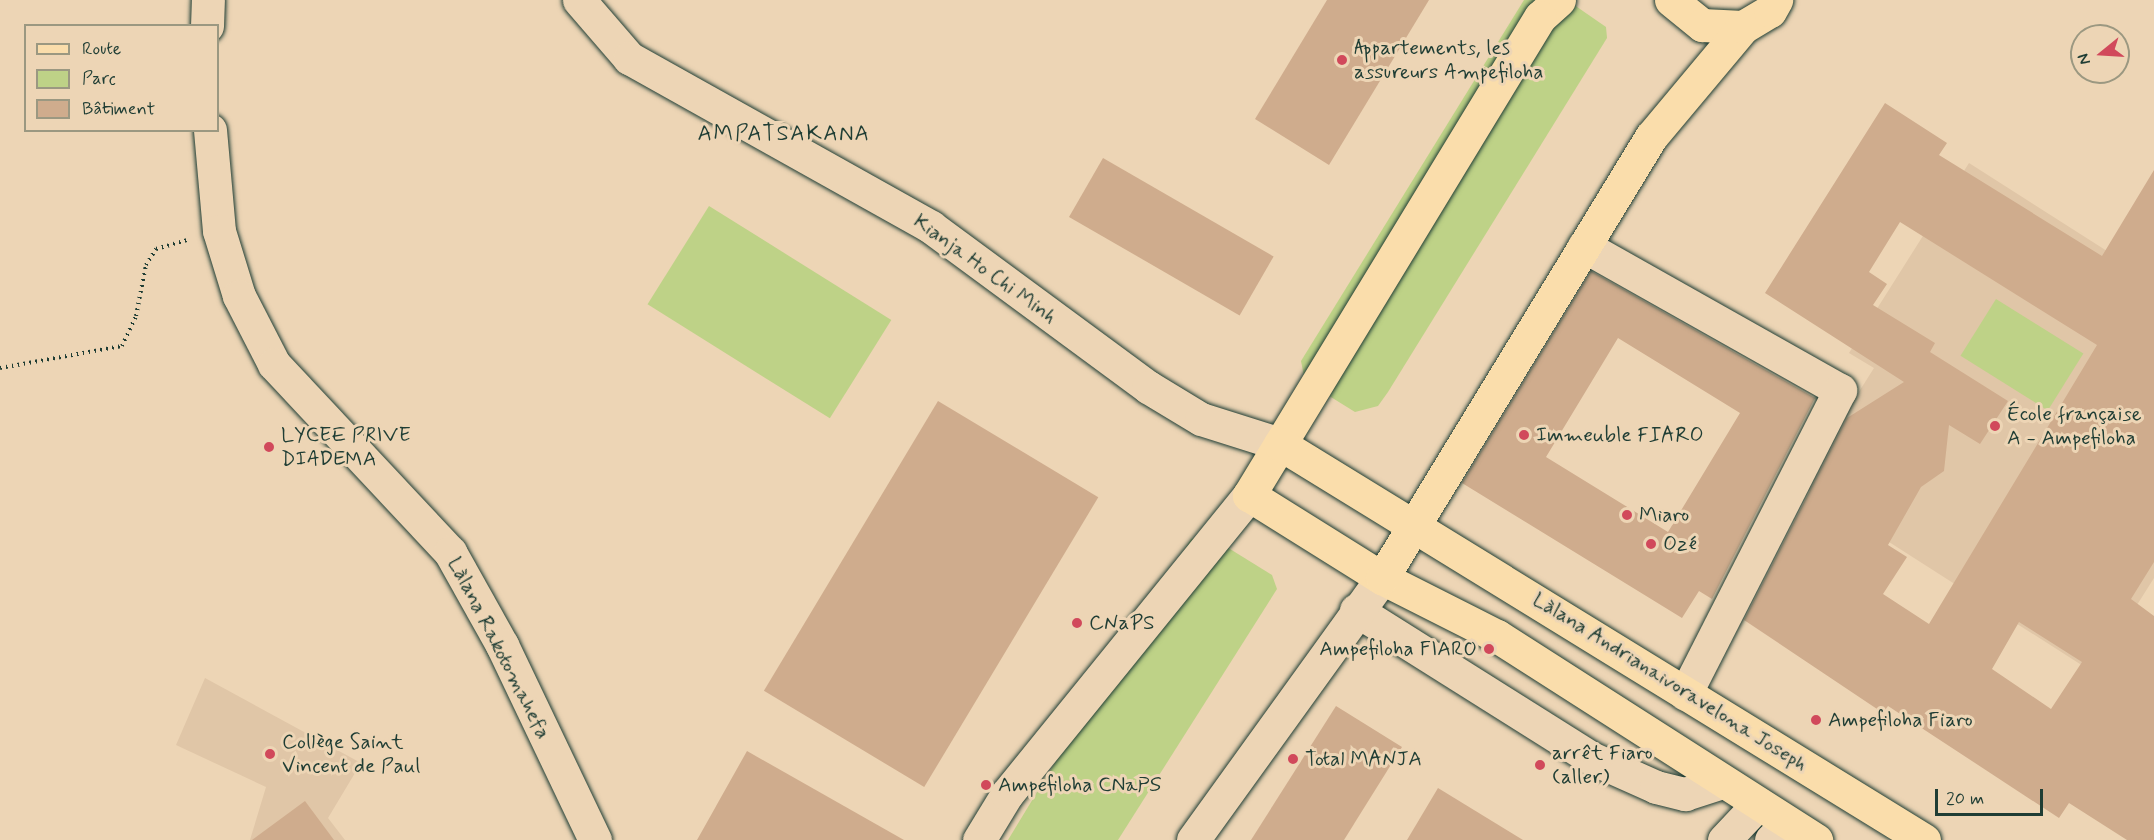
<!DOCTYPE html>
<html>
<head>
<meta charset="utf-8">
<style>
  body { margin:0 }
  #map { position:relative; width:2154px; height:840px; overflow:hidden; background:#edd5b5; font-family:Mynerve,sans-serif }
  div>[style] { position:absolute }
  .built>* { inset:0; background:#e0c6a7 }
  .green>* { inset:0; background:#bed287; transform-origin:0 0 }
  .building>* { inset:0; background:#cfac8d; transform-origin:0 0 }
  .path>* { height:4px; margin-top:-2px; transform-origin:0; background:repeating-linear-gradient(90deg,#1f3d34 0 1.5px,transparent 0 6px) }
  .roads { filter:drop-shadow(0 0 2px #1f3d34) drop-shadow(0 0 2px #1f3d34) }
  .minor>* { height:33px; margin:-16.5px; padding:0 16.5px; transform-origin:16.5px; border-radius:16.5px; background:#edd5b5 }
  .major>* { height:33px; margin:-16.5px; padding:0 16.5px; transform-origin:16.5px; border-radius:16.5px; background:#faddab }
  .dots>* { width:16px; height:16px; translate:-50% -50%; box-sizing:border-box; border:3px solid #edd5b5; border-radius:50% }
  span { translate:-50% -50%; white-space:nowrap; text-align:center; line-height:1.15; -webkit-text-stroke:6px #edd5b5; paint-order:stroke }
  .poi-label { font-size:21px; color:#1f3d34 }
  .left { translate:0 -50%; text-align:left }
  .right { translate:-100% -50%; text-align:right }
  .street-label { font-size:21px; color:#1f3d34 }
  .neighbourhood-label { font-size:22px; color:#1f3d34; letter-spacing:1.5px }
  .legend { position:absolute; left:24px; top:24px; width:195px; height:108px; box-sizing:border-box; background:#edd5b5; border:2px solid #9b9881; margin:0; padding:8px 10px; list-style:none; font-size:18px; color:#1f3d34 }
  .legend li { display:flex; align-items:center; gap:12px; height:30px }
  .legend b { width:30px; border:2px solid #9b9881 }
  .north { position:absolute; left:2070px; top:24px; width:60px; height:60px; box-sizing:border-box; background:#edd5b5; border:2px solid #9b9881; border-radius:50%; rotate:252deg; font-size:16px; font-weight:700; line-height:24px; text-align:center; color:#1f3d34 }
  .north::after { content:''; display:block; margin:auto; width:21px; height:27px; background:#d1495b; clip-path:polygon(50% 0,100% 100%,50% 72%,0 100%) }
  .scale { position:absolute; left:1935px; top:789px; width:108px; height:27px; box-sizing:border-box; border:3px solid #1f3d34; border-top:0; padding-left:8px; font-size:18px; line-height:21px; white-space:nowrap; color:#1f3d34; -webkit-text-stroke:4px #edd5b5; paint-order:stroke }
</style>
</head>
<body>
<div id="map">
  <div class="built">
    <i style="clip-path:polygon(1969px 163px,2154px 281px,2154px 578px,2094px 673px,1800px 485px,1874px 368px,1849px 353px)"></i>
    <i style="clip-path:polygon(205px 678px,361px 763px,328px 818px,345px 840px,250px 840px,266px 787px,176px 745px)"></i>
  </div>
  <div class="green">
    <i style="clip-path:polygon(1524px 0,1567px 0,1606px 27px,1607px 38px,1388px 392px,1378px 406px,1355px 412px,1305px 381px,1301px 361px)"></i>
    <i style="left:709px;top:206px;width:215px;height:116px;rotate:32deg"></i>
    <i style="left:1996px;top:299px;width:103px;height:67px;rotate:32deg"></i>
    <i style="clip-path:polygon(1209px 536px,1272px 575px,1277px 589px,1118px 840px,1008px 840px,1191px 539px)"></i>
  </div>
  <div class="building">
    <i style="clip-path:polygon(1327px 0,1429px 0,1329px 165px,1255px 119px)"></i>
    <i style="clip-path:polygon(evenodd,1885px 103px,1947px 143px,1939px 155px,2102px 256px,2154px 170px,2154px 562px,2131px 599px,2154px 616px,2154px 840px,2127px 840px,2069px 803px,2059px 818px,1888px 706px,1883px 713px,1744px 620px,1847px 418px,1904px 382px,1765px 293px,1885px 103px,1900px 222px,2097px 345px,1929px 624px,1883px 594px,1907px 557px,1888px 545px,1921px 487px,1944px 471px,1949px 425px,1980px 444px,2008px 401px,1930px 352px,1935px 343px,1873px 305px,1887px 284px,1869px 272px,1900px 222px,1885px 103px,2019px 622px,2082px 662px,2051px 709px,1992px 669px,2019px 622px)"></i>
    <i style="left:1103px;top:158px;width:197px;height:68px;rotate:30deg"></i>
    <i style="clip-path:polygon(evenodd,1591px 271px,1815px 398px,1712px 599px,1699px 591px,1682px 618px,1462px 483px,1591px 271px,1618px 338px,1740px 413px,1668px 532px,1546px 457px,1618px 338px)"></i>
    <i style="left:938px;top:401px;width:187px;height:338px;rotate:31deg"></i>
    <i style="clip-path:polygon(1336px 706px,1402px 747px,1344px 840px,1251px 840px)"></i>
    <i style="clip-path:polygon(747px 751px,904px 840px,697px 840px)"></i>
    <i style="clip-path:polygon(1438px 788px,1523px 840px,1407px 840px)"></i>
    <i style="clip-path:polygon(305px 801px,334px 840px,252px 840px)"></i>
  </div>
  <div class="path">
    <i style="left:0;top:368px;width:124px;rotate:-10.2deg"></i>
    <i style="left:122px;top:346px;width:33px;rotate:-65deg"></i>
    <i style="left:136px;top:316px;width:52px;rotate:-78.9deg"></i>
    <i style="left:146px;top:265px;width:19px;rotate:-58deg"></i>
    <i style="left:156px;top:249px;width:32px;rotate:-16deg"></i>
  </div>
  <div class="roads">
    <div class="minor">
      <i style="left:579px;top:0;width:77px;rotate:49.2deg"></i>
      <i style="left:629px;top:58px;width:346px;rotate:29.2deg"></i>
      <i style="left:931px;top:227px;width:270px;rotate:36.4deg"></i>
      <i style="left:1148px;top:387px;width:62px;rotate:31.1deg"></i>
      <i style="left:1201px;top:419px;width:83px;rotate:17.6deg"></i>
      <i style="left:207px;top:26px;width:26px;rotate:-88deg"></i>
      <i style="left:210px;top:130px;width:101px;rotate:84.9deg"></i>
      <i style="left:219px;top:231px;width:68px;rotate:72.9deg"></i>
      <i style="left:239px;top:296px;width:76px;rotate:62.8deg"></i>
      <i style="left:274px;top:364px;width:258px;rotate:46.9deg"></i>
      <i style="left:450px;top:552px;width:107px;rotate:60.8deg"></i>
      <i style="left:502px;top:645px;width:216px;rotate:64.5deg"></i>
      <i style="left:1584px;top:246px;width:294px;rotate:29.4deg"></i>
      <i style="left:1840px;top:390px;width:341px;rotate:117deg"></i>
      <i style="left:1356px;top:610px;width:275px;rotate:32.2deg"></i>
      <i style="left:1589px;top:757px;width:73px;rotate:24.1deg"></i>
      <i style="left:1656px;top:787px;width:30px;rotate:14deg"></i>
      <i style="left:1685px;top:794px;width:39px;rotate:-18deg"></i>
      <i style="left:979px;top:840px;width:54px;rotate:-58.7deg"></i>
      <i style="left:1007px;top:794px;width:385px;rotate:-51deg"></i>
      <i style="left:1193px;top:840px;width:323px;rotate:-54.2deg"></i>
      <i style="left:1724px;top:840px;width:50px;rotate:-46.6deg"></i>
      <i style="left:1771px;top:840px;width:24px;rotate:-45deg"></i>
    </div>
    <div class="major">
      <i style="left:1559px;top:0;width:25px;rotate:138deg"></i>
      <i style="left:1540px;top:17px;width:560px;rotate:121.33deg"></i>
      <i style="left:1249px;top:495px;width:157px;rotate:32deg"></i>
      <i style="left:1382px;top:578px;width:129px;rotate:26.8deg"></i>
      <i style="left:1497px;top:636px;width:379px;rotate:32.6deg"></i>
      <i style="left:1671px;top:0;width:40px;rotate:39deg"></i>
      <i style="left:1702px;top:25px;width:41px;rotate:2.8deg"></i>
      <i style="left:1280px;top:444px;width:756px;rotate:31.59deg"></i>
      <i style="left:1382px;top:578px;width:517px;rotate:-58.62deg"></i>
      <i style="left:1651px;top:137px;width:143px;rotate:-50.1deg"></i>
      <i style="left:1743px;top:27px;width:31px;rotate:-31deg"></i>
      <i style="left:1770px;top:11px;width:13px;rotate:-61deg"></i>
    </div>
  </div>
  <div class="dots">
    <i style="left:1342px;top:60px;background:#d1495b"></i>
    <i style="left:1995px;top:426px;background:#d1495b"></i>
    <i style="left:1524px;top:435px;background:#d1495b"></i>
    <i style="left:269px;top:447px;background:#d1495b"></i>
    <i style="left:1627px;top:515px;background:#d1495b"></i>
    <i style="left:1651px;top:544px;background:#d1495b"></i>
    <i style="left:1077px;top:623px;background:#d1495b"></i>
    <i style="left:1489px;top:649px;background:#d1495b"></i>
    <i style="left:1816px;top:720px;background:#d1495b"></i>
    <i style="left:270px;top:754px;background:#d1495b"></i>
    <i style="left:1293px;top:759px;background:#d1495b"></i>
    <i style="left:1540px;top:765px;background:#d1495b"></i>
    <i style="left:986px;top:785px;background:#d1495b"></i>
  </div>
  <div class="poi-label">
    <span class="left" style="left:1354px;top:60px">Appartements, les<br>assureurs Ampefiloha</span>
    <span class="left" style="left:2007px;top:426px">École française<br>A - Ampefiloha</span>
    <span class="left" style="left:281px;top:447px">LYCEE PRIVE<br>DIADEMA</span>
    <span class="left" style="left:1536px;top:435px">Immeuble FIARO</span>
    <span class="left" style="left:1639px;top:515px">Miaro</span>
    <span class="left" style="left:1663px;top:544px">Ozé</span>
    <span class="left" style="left:1089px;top:623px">CNaPS</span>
    <span class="right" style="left:1477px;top:649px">Ampefiloha FIARO</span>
    <span class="left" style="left:1828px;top:720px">Ampefiloha Fiaro</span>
    <span class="left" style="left:282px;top:754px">Collège Saint<br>Vincent de Paul</span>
    <span class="left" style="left:1552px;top:765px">arrêt Fiaro<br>(aller)</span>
    <span class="left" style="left:1305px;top:759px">Total MANJA</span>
    <span class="left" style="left:998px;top:785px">Ampefiloha CNaPS</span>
  </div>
  <div class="street-label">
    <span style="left:985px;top:269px;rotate:36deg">Kianja Ho Chi Minh</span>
    <span style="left:499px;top:648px;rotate:63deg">Làlana Rakotomahefa</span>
    <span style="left:1670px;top:682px;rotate:32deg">Làlana Andrianaivoravelona Joseph</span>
  </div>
  <div class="neighbourhood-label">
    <span style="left:784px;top:135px">AMPATSAKANA</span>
  </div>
  <ul class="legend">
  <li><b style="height:8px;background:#faddab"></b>Route</li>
  <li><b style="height:16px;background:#bed287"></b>Parc</li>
  <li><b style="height:16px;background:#cfac8d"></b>Bâtiment</li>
  </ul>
  <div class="north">N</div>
  <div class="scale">20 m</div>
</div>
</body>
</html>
